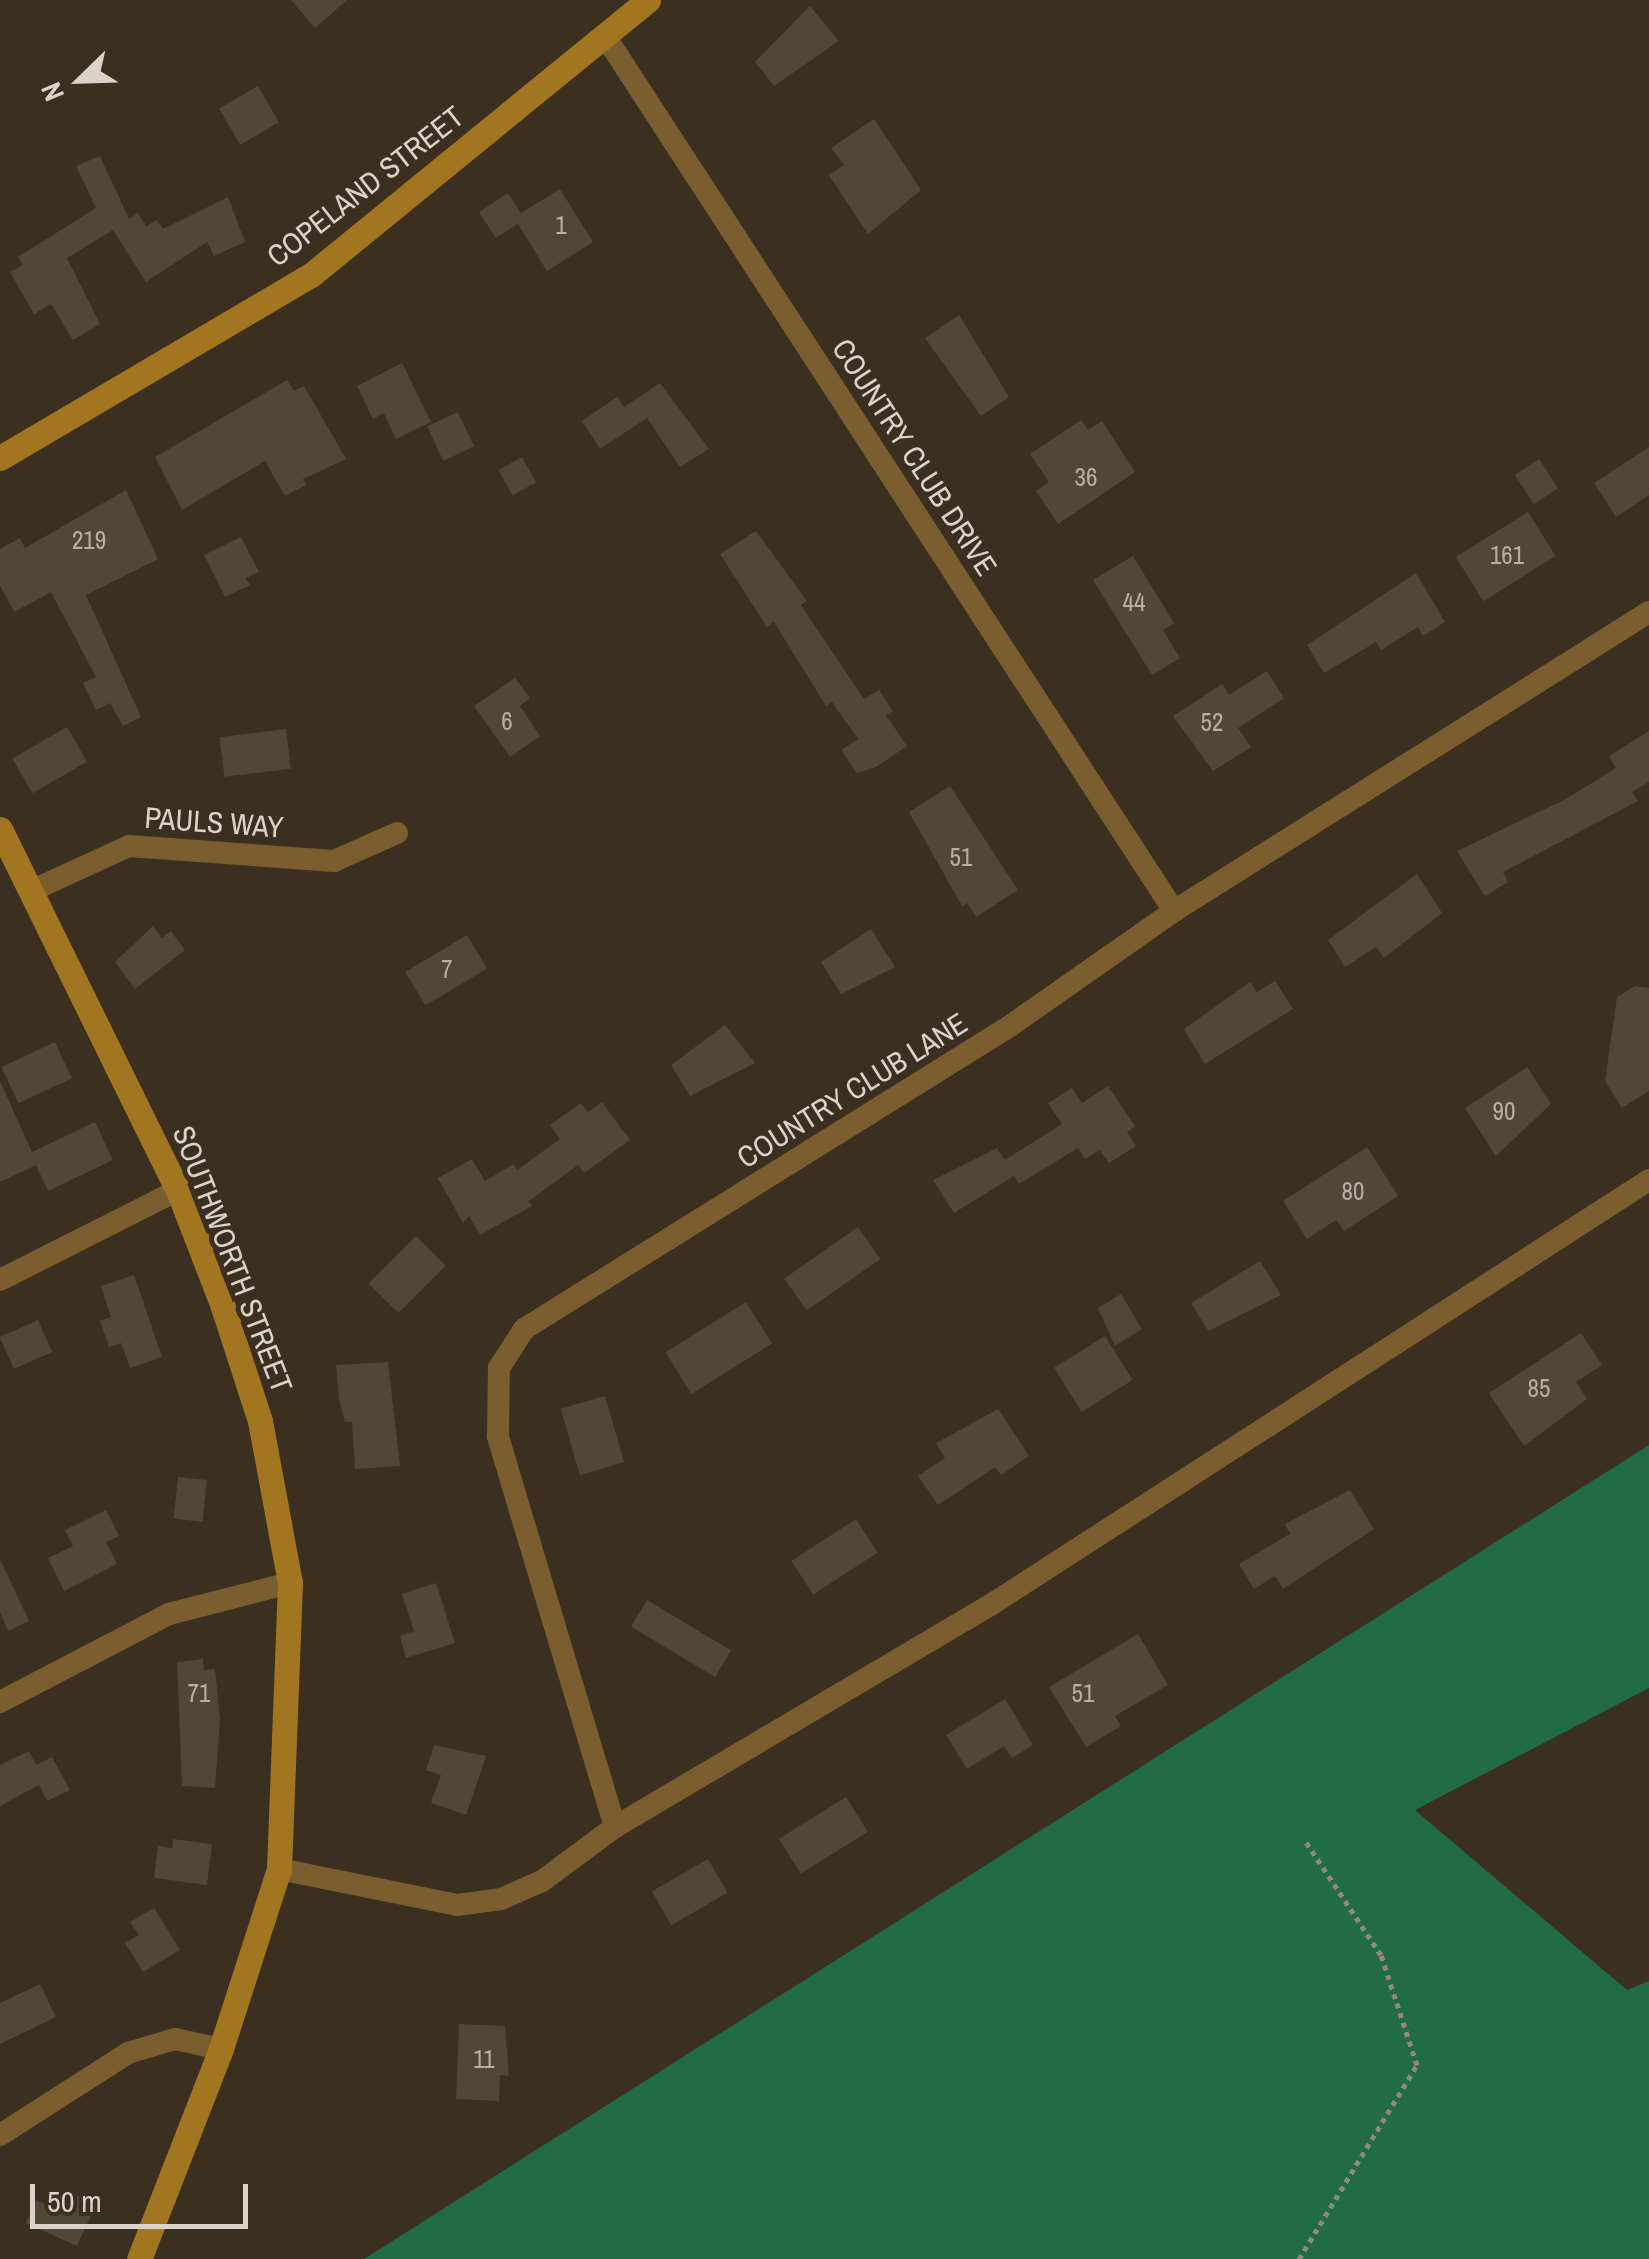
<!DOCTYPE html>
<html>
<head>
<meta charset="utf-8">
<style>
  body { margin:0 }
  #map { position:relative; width:1649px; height:2259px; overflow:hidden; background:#3b2f20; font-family:"Archivo Narrow",sans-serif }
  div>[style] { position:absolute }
  .green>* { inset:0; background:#216b46 }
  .building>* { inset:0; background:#524636; transform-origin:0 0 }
  .path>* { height:5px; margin-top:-2.5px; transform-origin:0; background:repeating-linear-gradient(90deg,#92897c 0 5px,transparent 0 10px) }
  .street>* { height:22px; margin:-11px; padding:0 11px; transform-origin:11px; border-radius:11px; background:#7a5e2f }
  .secondary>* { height:25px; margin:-12.5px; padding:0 12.5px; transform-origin:12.5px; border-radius:12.5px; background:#a27520 }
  span { translate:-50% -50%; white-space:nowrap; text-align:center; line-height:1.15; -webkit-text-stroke:10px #3b2f20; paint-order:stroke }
  .number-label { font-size:25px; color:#b8b0a4 }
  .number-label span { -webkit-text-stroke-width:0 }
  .street-label { font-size:30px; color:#dad3c9 }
  .north { position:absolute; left:30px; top:30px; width:100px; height:100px; -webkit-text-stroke:8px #3b2f20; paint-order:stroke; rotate:247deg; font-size:28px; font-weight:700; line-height:40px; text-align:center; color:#dad3c9 }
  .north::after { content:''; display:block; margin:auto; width:35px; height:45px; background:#dad3c9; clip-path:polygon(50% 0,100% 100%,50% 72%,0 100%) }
  .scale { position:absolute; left:30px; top:2184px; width:218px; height:45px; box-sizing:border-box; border:5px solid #dad3c9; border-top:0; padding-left:12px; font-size:30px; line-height:35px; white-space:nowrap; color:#dad3c9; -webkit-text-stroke:8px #3b2f20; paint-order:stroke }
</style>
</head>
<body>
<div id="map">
  <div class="green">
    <i style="clip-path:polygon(1649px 1445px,1649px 1688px,1415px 1810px,1627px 1990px,1649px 1981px,1649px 2259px,364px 2259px)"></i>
  </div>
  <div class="building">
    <i style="clip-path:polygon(291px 0,347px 0,315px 28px)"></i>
    <i style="clip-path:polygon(810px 6px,839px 41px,774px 86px,755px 62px)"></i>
    <i style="left:258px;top:86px;width:42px;height:45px;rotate:60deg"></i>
    <i style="clip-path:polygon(874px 119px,921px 190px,868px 234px,829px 175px,844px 165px,831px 148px)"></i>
    <i style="clip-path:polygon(100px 156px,129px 219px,138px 213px,146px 226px,157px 220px,163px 229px,228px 197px,245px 242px,214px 256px,207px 242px,146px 282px,113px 230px,67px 258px,100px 324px,73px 340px,51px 304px,34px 314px,10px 272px,23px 265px,18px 257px,96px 208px,76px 166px)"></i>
    <i style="clip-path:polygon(560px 189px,593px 242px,547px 271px,518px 224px,496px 238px,479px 212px,508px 193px,521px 213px)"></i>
    <i style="clip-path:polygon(959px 315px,1009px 397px,981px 416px,925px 338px)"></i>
    <i style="clip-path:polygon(402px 363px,431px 422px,396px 439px,384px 413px,373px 419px,357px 386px)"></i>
    <i style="clip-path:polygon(287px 380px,294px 391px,304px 386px,346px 459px,303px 479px,306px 485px,285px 496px,265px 461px,182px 510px,155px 457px)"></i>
    <i style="clip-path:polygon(660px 383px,709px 449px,680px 467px,647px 418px,600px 449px,582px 421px,617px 397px,624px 407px)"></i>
    <i style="left:458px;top:412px;width:38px;height:34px;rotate:65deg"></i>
    <i style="clip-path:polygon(1081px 420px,1088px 430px,1102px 421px,1135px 472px,1058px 524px,1036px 491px,1049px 482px,1030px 454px)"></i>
    <i style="clip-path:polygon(1649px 447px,1649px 495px,1616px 517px,1594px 483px)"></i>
    <i style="left:522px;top:457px;width:29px;height:27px;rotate:61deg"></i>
    <i style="left:1539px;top:459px;width:35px;height:29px;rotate:57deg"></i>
    <i style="clip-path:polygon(126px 490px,158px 559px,86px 595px,141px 717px,123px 726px,110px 703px,96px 710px,83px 683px,96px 677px,51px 592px,14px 612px,0 585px,0 549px,20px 538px,25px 548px)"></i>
    <i style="left:1528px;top:512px;width:52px;height:85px;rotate:58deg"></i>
    <i style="clip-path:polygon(756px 531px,807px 601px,801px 605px,864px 699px,879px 690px,893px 711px,886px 715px,907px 746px,876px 767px,857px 773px,841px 750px,858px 739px,832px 702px,826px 706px,774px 622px,767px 627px,720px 554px)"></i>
    <i style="clip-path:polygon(241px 537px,259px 572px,246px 578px,250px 585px,225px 597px,204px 555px)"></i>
    <i style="clip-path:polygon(1133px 556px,1174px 623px,1163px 630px,1180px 658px,1152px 675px,1093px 580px)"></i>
    <i style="clip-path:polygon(1416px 573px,1445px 622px,1423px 636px,1418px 627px,1381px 650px,1376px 642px,1324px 673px,1307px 645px)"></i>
    <i style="clip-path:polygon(1267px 671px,1284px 698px,1238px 728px,1251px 747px,1213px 771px,1173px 716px,1222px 684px,1229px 695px)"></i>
    <i style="clip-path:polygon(515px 678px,530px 698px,520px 706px,540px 736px,510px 757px,474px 706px)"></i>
    <i style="left:67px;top:727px;width:40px;height:63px;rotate:60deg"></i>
    <i style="left:286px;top:729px;width:40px;height:67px;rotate:83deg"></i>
    <i style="clip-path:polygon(1649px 731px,1649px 782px,1632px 792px,1638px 801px,1503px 872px,1508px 882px,1485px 896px,1457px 851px,1566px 799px,1616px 768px,1609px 756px)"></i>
    <i style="clip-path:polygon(950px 786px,1018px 890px,976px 917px,967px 903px,962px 906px,909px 812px)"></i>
    <i style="clip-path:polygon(1417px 874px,1442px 913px,1384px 958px,1376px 947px,1345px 967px,1328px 940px)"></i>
    <i style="clip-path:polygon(153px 926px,162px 938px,171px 931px,185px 950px,135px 989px,115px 962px)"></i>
    <i style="clip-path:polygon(871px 929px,895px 967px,841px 994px,821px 962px)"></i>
    <i style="left:467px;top:935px;width:39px;height:72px;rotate:59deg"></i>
    <i style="clip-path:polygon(1275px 981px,1293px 1009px,1205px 1064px,1184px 1029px,1250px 982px,1257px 992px)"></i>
    <i style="clip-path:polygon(1635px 986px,1649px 988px,1649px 1091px,1622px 1108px,1605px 1081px,1617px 997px)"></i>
    <i style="clip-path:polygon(725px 1025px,755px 1063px,690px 1096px,671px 1065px)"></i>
    <i style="left:55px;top:1042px;width:40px;height:59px;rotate:65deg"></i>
    <i style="clip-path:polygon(1527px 1067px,1551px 1104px,1496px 1156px,1465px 1108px)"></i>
    <i style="clip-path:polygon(0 1081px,32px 1152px,95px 1122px,113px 1160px,48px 1191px,36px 1165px,0 1182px)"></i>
    <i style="clip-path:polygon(1108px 1086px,1135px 1126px,1127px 1132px,1136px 1146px,1109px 1163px,1100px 1150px,1085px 1159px,1078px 1148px,1019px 1184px,1014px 1176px,954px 1213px,933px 1180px,997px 1148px,1005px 1160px,1062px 1124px,1048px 1103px,1072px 1088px,1082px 1103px)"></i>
    <i style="clip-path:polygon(602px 1102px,630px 1140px,584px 1173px,578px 1165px,529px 1201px,532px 1206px,480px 1235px,469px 1216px,463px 1223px,438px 1178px,472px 1159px,485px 1181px,514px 1164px,517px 1170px,560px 1139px,550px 1125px,581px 1103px,588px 1112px)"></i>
    <i style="clip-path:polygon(1367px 1147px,1398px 1196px,1344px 1231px,1336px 1220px,1307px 1239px,1283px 1201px)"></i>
    <i style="left:858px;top:1227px;width:39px;height:90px;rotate:55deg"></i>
    <i style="left:416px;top:1236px;width:42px;height:67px;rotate:45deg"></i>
    <i style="clip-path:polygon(1260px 1261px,1281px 1295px,1208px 1331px,1191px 1303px)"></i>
    <i style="clip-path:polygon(134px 1275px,162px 1357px,130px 1368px,121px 1343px,109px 1347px,100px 1321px,111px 1317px,101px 1286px)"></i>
    <i style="clip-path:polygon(1121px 1294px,1142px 1329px,1115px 1346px,1098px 1308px)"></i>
    <i style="left:746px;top:1302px;width:49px;height:95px;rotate:58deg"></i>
    <i style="left:38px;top:1320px;width:35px;height:42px;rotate:66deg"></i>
    <i style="clip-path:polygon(1581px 1333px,1602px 1365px,1576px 1382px,1587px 1399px,1524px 1446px,1489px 1393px)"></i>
    <i style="left:1105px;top:1336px;width:52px;height:60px;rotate:58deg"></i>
    <i style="clip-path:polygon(388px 1362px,400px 1466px,355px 1469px,352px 1422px,345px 1422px,339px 1399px,336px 1365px)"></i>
    <i style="left:605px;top:1396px;width:69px;height:46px;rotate:74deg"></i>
    <i style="clip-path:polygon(998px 1409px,1029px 1456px,1001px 1475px,995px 1467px,938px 1505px,918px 1476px,945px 1458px,936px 1443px)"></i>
    <i style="left:178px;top:1477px;width:29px;height:42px;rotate:6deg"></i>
    <i style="clip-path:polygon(1350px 1490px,1374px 1529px,1283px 1589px,1275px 1576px,1254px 1589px,1239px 1564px,1290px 1534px,1285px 1524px)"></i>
    <i style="clip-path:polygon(106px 1510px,119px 1536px,106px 1542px,117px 1564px,64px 1591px,48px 1558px,73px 1546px,65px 1530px)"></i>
    <i style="left:856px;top:1519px;width:40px;height:77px;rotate:57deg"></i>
    <i style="clip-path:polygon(0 1559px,29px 1621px,8px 1631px,0 1612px)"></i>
    <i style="clip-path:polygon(436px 1583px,455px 1643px,406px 1658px,400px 1636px,414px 1631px,402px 1594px)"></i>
    <i style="left:647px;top:1600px;width:98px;height:31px;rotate:31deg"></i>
    <i style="clip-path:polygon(1138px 1634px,1168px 1685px,1115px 1716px,1121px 1726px,1086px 1747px,1049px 1687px)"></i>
    <i style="clip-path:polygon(203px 1659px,204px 1670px,215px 1669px,220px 1719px,215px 1788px,182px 1786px,177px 1662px)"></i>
    <i style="clip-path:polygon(1005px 1699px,1033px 1745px,1012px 1758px,1004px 1746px,967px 1769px,946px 1735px)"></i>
    <i style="clip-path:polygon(434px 1745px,486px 1756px,466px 1815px,431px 1803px,441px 1775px,426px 1770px)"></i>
    <i style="clip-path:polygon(29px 1751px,36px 1765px,52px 1757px,70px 1790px,47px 1801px,39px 1785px,0 1806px,0 1765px)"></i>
    <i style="left:846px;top:1797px;width:41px;height:79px;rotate:58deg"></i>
    <i style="clip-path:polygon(173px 1839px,212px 1844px,207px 1885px,154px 1878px,158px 1846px,172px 1848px)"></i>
    <i style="left:708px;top:1859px;width:39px;height:65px;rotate:60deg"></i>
    <i style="clip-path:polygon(154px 1908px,180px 1950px,143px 1972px,125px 1943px,139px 1935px,130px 1922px)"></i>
    <i style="clip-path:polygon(40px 1984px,56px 2017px,0 2044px,0 2003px)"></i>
    <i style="clip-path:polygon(459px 2024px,505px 2026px,509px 2076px,500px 2075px,499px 2101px,456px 2099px)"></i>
    <i style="clip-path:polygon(60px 2188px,96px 2204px,77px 2246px,26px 2223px,36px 2200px,52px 2207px)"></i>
  </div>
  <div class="path">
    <i style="left:1299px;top:2259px;width:227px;rotate:-58.7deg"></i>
    <i style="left:1417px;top:2065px;width:116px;rotate:-108.1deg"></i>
    <i style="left:1381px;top:1955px;width:139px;rotate:-123.6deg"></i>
  </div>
  <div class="street">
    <i style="left:605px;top:36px;width:1044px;rotate:56.96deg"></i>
    <i style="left:31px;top:891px;width:108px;rotate:-24.7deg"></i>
    <i style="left:129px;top:846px;width:206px;rotate:4.2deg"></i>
    <i style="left:334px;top:861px;width:69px;rotate:-24deg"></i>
    <i style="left:0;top:1280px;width:199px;rotate:-26.8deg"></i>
    <i style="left:0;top:1702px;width:191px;rotate:-27.5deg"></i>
    <i style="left:169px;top:1614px;width:125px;rotate:-14.4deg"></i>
    <i style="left:615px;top:1827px;width:408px;rotate:-106.7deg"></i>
    <i style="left:498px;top:1436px;width:68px;rotate:-89.2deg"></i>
    <i style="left:499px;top:1368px;width:46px;rotate:-57.3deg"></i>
    <i style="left:524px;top:1329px;width:573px;rotate:-31.94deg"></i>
    <i style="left:1010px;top:1026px;width:200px;rotate:-35deg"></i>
    <i style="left:1174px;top:911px;width:561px;rotate:-32.19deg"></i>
    <i style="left:279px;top:1869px;width:182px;rotate:11.4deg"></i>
    <i style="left:457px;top:1905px;width:44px;rotate:-7.8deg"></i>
    <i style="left:501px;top:1899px;width:45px;rotate:-23.7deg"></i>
    <i style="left:542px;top:1881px;width:91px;rotate:-36.5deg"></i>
    <i style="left:615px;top:1827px;width:438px;rotate:-30.6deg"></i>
    <i style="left:992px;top:1604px;width:782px;rotate:-32.84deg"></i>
    <i style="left:0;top:2135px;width:152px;rotate:-32.6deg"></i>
    <i style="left:128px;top:2053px;width:49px;rotate:-16.6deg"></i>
    <i style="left:175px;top:2039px;width:47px;rotate:12.3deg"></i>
  </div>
  <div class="secondary">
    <i style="left:0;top:458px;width:361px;rotate:-30.5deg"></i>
    <i style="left:311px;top:275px;width:435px;rotate:-39.2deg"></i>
    <i style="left:0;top:829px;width:402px;rotate:63.8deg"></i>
    <i style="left:178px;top:1190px;width:122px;rotate:68.9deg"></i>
    <i style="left:222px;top:1304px;width:123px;rotate:72deg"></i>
    <i style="left:260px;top:1421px;width:165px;rotate:79.5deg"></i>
    <i style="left:290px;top:1583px;width:286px;rotate:92.2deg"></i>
    <i style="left:279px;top:1869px;width:189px;rotate:107.9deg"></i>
    <i style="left:221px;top:2049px;width:225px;rotate:111.3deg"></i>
  </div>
  <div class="number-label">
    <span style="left:561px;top:225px">1</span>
    <span style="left:1086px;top:477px">36</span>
    <span style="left:89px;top:540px">219</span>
    <span style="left:1507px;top:555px">161</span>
    <span style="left:1134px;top:602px">44</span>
    <span style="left:507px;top:721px">6</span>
    <span style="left:1212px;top:722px">52</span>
    <span style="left:961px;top:857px">51</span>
    <span style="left:447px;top:969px">7</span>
    <span style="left:1504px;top:1111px">90</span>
    <span style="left:1353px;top:1191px">80</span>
    <span style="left:1539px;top:1388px">85</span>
    <span style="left:199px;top:1693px">71</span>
    <span style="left:1083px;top:1693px">51</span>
    <span style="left:484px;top:2059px">11</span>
  </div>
  <div class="street-label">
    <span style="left:365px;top:186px;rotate:-38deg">COPELAND STREET</span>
    <span style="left:915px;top:457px;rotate:57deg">COUNTRY CLUB DRIVE</span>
    <span style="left:214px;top:822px;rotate:4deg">PAULS WAY</span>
    <span style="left:852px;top:1090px;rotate:-32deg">COUNTRY CLUB LANE</span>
    <span style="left:233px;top:1259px;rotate:69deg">SOUTHWORTH STREET</span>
  </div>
  <div class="north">N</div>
  <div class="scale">50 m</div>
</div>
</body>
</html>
